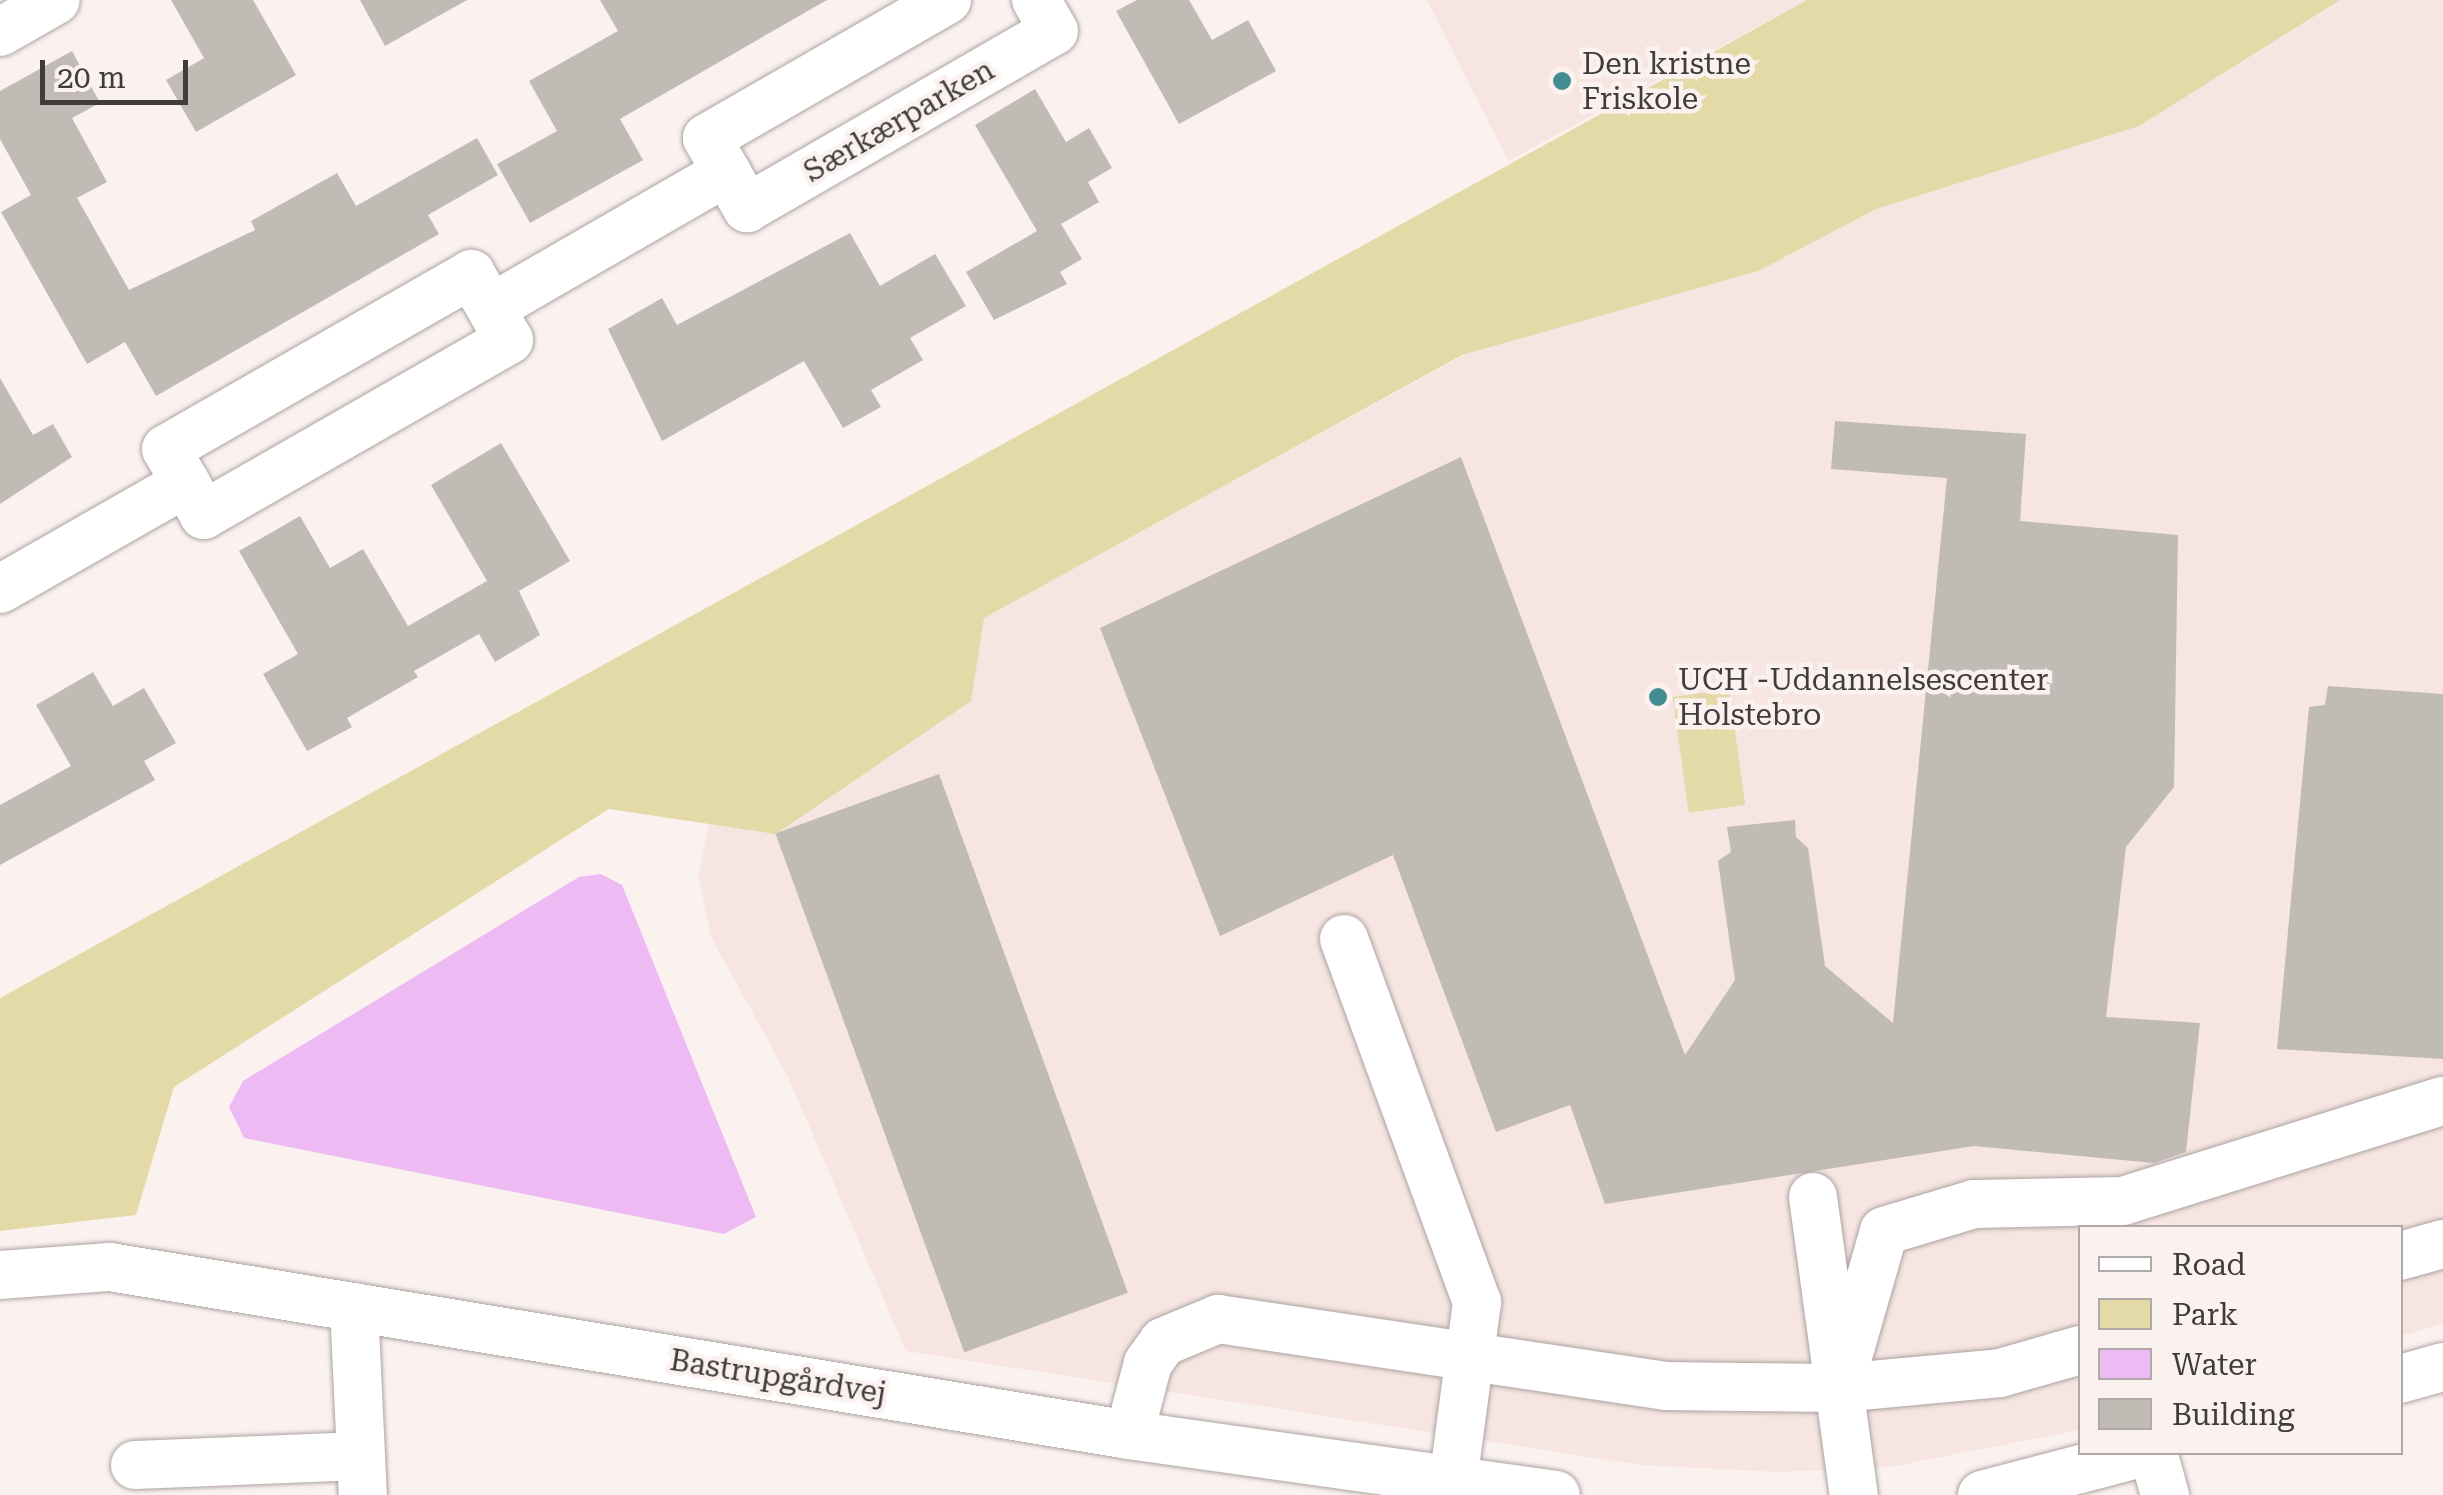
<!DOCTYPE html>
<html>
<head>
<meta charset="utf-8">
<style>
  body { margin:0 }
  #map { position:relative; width:2443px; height:1495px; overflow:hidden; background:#fbf2f0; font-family:"Roboto Serif",serif }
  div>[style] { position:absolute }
  .built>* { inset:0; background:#f6e5e1 }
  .green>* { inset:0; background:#e3daa8; transform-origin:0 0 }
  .water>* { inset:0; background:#edbaf4 }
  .building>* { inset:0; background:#c1bbb5; transform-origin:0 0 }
  .roads { filter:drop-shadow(0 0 2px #aca3a1) drop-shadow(0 0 2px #aca3a1) }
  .minor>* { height:48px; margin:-24px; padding:0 24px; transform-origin:24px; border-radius:24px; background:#fff }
  .dots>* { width:28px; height:28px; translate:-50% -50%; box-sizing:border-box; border:5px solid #fbf2f0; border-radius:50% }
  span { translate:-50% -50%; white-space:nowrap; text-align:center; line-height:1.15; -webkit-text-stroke:9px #fbf2f0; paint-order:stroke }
  .poi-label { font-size:30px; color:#3f3c3b }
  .left { translate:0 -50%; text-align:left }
  .street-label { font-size:30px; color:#3f3c3b }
  .legend { position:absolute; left:2078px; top:1225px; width:325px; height:230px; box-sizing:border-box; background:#fbf2f0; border:2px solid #b0a9a8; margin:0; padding:12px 18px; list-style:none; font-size:30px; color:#3f3c3b }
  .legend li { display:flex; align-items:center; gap:20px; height:50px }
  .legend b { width:50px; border:2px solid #b0a9a8 }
  .scale { position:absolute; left:40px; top:60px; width:148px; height:45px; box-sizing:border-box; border:5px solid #3f3c3b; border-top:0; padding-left:12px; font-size:30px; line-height:35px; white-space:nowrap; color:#3f3c3b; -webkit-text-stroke:8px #fbf2f0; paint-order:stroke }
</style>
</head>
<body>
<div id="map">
  <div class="built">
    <i style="clip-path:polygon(1427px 0,1807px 0,1508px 161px)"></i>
    <i style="clip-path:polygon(2111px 0,2443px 0,2443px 1324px,2401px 1336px,2400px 1228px,2080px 1228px,2080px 1430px,1890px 1467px,1777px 1472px,1640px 1465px,906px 1351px,788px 1077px,712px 939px,698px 876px,711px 814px,984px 618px)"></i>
  </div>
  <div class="green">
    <i style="clip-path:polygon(1807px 0,2340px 0,2139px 126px,1876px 209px,1758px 271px,1462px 355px,984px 618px,971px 701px,776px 834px,609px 809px,174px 1087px,136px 1215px,0 1231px,0 998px)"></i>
    <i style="left:1729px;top:689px;width:117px;height:57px;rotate:82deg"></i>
  </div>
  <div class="water">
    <i style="clip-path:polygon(601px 874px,622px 885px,756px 1217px,724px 1234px,244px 1138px,229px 1107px,243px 1081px,579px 877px)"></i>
  </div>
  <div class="building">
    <i style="clip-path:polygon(171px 0,253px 0,296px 75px,196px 132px,166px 80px,204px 58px)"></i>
    <i style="clip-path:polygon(360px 0,467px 0,385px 46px)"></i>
    <i style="clip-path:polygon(600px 0,827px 0,620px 119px,643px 160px,530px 223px,497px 164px,557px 131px,529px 81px,618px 31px)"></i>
    <i style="clip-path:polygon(1137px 0,1189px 0,1212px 40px,1248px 20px,1276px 71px,1179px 124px,1116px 11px)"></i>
    <i style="clip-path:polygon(72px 51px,100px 103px,72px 118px,107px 182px,77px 198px,129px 290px,255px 230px,251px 221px,337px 173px,356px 206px,477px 138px,498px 175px,428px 215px,439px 234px,156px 396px,125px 342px,87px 364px,1px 212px,31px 195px,0 139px,0 91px)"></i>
    <i style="clip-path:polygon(1035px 89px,1066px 142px,1089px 128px,1112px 168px,1088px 182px,1099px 202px,1061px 224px,1082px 259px,1060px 272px,1067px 284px,994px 320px,966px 272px,1037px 231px,975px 125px)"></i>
    <i style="clip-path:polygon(850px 233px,880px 286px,935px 254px,966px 306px,910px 338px,923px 360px,871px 390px,881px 407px,843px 428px,804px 361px,662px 441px,608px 329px,662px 298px,677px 325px)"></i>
    <i style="clip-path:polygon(0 378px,33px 435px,53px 424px,72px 457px,0 504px)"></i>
    <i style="clip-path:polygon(1835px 421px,2026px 434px,2020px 521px,2178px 535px,2174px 787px,2126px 847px,2106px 1017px,2200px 1023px,2186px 1152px,2154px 1163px,1974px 1146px,1605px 1204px,1570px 1105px,1496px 1132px,1393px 855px,1220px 936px,1100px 628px,1461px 457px,1685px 1055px,1735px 980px,1718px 861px,1731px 852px,1727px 827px,1795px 820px,1796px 837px,1808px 848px,1825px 966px,1893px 1023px,1947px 478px,1831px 469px)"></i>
    <i style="clip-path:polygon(501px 443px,570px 561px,519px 591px,540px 635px,495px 662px,479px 634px,414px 671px,418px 677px,347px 718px,352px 727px,307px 751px,263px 674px,298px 654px,239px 551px,300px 516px,330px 568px,363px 549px,408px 626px,487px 581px,431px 485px)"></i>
    <i style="clip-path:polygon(93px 672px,113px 706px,144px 688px,176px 743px,144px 761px,155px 780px,0 865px,0 805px,71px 766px,36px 705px)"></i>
    <i style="clip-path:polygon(2328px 686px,2443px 694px,2443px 1059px,2277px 1049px,2309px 707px,2325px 705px)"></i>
    <i style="left:939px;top:774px;width:552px;height:174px;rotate:70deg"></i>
  </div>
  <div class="roads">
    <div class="minor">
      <i style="left:947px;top:0;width:277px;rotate:150.1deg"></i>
      <i style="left:707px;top:138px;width:81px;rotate:60.3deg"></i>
      <i style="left:747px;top:208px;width:354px;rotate:-30deg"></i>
      <i style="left:1054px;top:31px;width:36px;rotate:-120deg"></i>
      <i style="left:0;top:32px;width:64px;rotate:-29.7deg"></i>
      <i style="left:471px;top:274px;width:76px;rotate:60.1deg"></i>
      <i style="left:509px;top:340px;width:352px;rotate:150.2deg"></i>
      <i style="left:204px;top:515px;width:76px;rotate:-119.9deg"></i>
      <i style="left:166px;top:449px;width:352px;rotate:-29.8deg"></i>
      <i style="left:491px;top:308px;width:272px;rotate:-30deg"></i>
      <i style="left:0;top:589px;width:214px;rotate:-29.7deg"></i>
      <i style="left:1344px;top:939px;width:387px;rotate:69.9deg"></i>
      <i style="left:1477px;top:1302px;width:181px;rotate:97.6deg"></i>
      <i style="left:1813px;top:1197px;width:301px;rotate:82.2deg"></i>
      <i style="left:2400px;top:1256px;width:45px;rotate:-15.6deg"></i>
      <i style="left:0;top:1275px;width:110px;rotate:-4.2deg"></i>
      <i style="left:110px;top:1267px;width:1033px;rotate:9.36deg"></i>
      <i style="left:1129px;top:1435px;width:431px;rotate:8deg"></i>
      <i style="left:354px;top:1307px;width:188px;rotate:87.3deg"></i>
      <i style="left:2400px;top:1379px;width:45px;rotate:-15.6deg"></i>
      <i style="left:1839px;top:1388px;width:163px;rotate:-74deg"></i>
      <i style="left:1884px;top:1231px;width:94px;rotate:-16.7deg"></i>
      <i style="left:1974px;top:1204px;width:149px;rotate:-1.2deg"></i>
      <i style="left:2123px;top:1201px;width:335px;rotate:-17.4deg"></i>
      <i style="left:1129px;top:1435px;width:74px;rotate:-75.2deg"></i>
      <i style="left:1148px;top:1363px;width:26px;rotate:-54deg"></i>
      <i style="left:1163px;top:1342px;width:60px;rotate:-22.7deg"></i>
      <i style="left:1218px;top:1319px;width:453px;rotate:8.5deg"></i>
      <i style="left:1666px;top:1386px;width:173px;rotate:0.7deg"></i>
      <i style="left:1839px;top:1388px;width:162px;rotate:-5.3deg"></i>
      <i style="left:2000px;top:1373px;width:83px;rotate:-16deg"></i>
      <i style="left:2153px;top:1452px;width:45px;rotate:74.4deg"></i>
      <i style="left:135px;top:1465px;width:226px;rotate:-2.3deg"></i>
      <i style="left:1982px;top:1495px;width:169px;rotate:-14.8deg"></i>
    </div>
  </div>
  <div class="dots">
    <i style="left:1562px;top:81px;background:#458c91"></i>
    <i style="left:1658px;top:697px;background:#458c91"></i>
  </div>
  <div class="poi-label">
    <span class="left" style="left:1582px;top:81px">Den kristne<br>Friskole</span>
    <span class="left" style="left:1678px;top:697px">UCH -Uddannelsescenter<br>Holstebro</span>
  </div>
  <div class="street-label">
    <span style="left:899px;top:121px;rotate:-30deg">Særkærparken</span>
    <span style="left:778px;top:1377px;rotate:9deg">Bastrupgårdvej</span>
  </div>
  <ul class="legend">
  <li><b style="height:12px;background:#fff"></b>Road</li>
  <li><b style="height:28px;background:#e3daa8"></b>Park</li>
  <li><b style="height:28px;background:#edbaf4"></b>Water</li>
  <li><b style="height:28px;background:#c1bbb5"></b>Building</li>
  </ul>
  <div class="scale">20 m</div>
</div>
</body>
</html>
